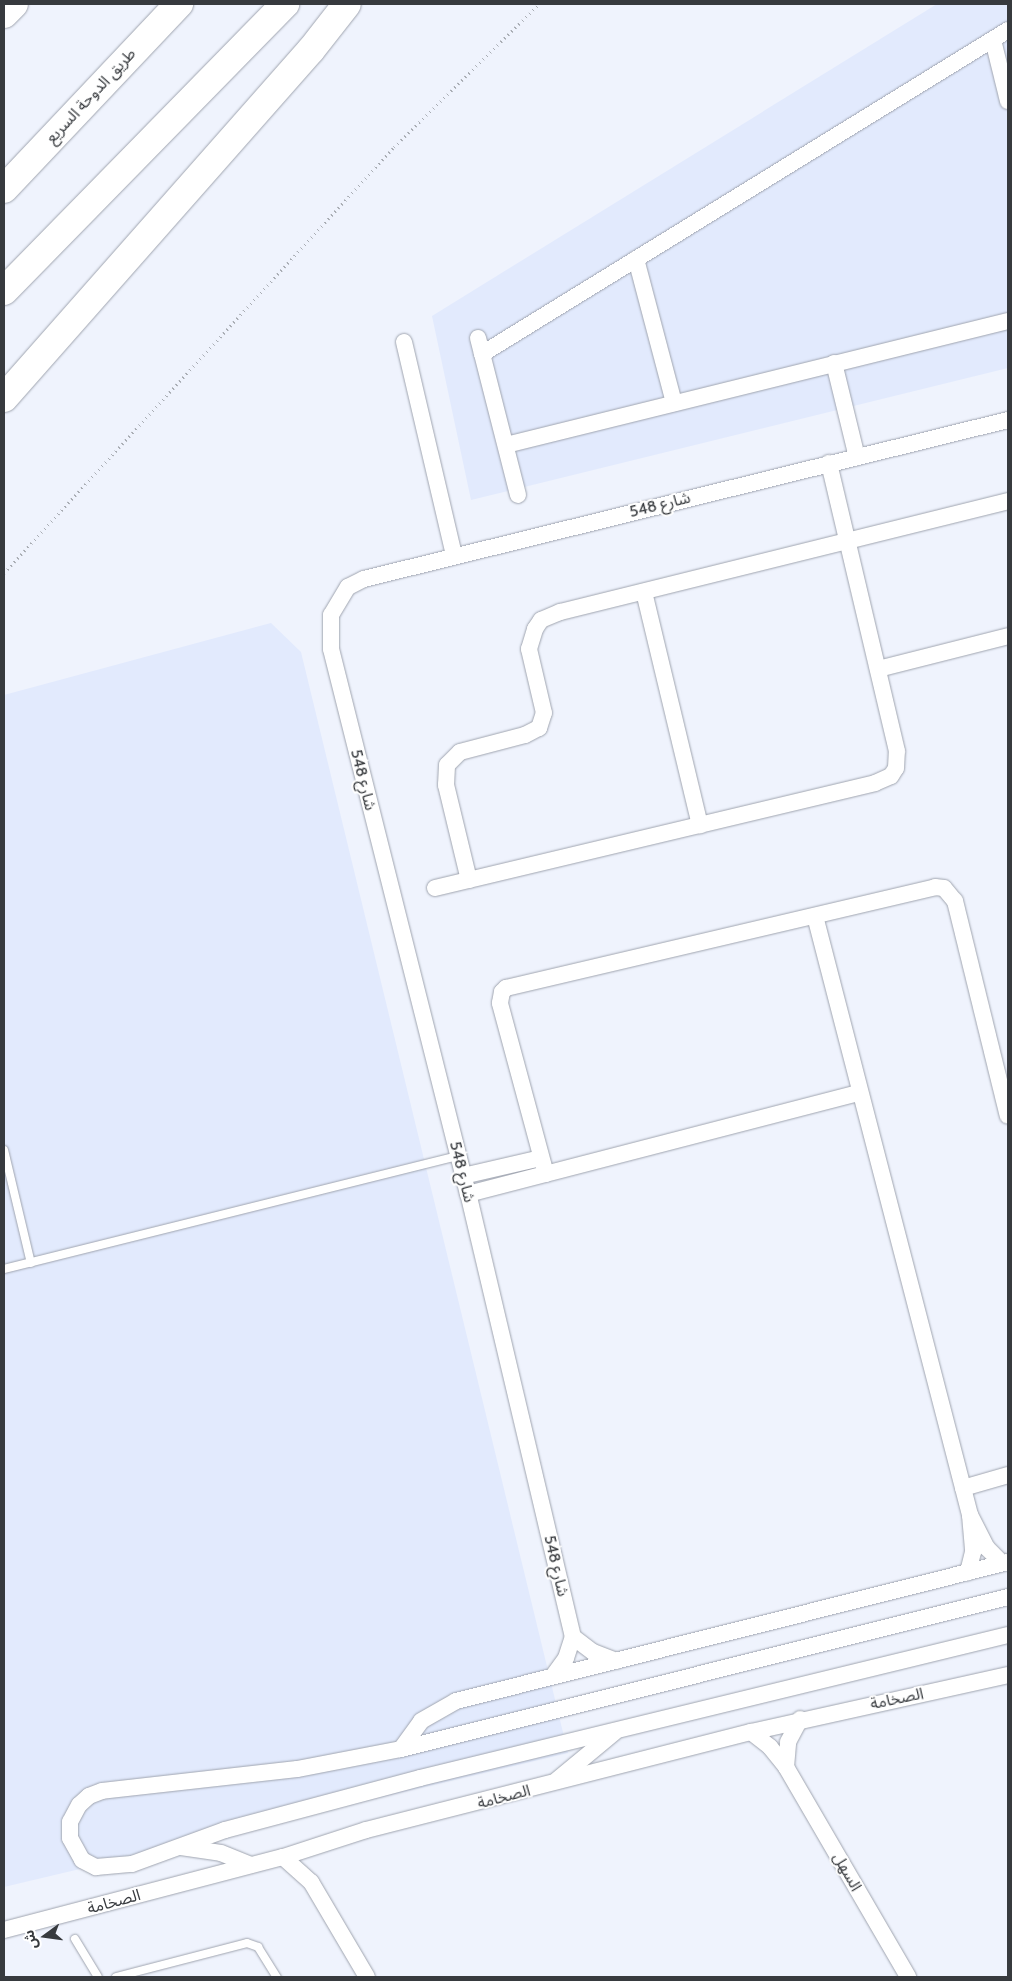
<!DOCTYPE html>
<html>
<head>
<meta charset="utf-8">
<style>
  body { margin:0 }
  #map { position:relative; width:1012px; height:1981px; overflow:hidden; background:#eff3fd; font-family:Cabin,"Noto Sans Arabic",sans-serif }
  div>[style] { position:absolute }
  .built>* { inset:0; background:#e2eafd }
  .path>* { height:3px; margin-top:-1.5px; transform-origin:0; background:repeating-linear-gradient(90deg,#a9adb4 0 1px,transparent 0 5px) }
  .roads { filter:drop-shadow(0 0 1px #9fa4af) drop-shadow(0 0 1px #9fa4af) }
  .service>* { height:8px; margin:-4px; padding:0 4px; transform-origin:4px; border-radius:4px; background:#fff }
  .minor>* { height:16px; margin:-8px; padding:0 8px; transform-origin:8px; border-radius:8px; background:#fff }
  .motorway>* { height:28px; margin:-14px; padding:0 14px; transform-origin:14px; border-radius:14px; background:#fff }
  span { translate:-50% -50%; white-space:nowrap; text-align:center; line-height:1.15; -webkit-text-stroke:4px #fff; paint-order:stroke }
  .street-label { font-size:16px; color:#373a3e }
  .frame { position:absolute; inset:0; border:5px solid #373a3e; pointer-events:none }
  .north { position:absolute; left:20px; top:1911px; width:50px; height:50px; -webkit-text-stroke:4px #fff; paint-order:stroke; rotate:256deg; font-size:14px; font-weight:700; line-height:20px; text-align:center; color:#373a3e }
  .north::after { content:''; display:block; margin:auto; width:18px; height:22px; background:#373a3e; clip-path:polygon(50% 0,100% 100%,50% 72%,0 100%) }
</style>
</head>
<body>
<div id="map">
  <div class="built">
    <i style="clip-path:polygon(937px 4px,1008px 4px,1008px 368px,471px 500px,432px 316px)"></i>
    <i style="clip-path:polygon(271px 623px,301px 652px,568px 1753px,4px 1887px,4px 695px)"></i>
  </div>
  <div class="path">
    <i style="left:4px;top:573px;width:578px;rotate:-47.53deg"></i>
    <i style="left:394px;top:147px;width:204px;rotate:-44.6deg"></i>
  </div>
  <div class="roads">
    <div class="service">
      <i style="left:4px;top:1150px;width:116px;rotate:76.6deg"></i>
      <i style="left:4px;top:1269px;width:468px;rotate:-14deg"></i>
      <i style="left:75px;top:1939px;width:44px;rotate:58.8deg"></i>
      <i style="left:116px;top:1977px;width:135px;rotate:-14.5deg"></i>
      <i style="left:247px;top:1943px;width:12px;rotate:20deg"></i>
      <i style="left:258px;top:1947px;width:36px;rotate:58deg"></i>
    </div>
    <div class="minor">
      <i style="left:993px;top:40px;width:63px;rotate:76.2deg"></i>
      <i style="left:636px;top:259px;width:149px;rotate:75.2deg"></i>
      <i style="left:478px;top:338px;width:162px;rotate:75.7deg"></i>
      <i style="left:404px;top:342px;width:220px;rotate:76.8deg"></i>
      <i style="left:482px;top:354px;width:618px;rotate:-31.63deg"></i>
      <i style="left:834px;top:363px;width:97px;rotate:76.3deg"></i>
      <i style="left:506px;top:445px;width:517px;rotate:-13.87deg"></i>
      <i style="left:644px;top:592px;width:240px;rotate:76.5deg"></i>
      <i style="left:878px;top:669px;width:134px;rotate:-14.2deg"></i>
      <i style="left:469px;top:880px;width:98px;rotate:-103.6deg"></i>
      <i style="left:446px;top:785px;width:20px;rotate:-87deg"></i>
      <i style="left:447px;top:765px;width:18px;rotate:-45deg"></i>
      <i style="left:460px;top:752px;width:67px;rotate:-14.7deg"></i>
      <i style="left:525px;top:735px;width:16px;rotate:-27deg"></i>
      <i style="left:539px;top:728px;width:16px;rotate:-72deg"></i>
      <i style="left:544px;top:713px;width:66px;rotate:-103.2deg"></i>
      <i style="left:529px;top:649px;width:21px;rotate:-73deg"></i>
      <i style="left:535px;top:629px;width:11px;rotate:-56deg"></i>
      <i style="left:541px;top:620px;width:21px;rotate:-23deg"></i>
      <i style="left:560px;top:612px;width:462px;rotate:-13.9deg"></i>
      <i style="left:435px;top:888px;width:452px;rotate:-13.4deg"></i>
      <i style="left:875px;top:783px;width:17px;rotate:-24deg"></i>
      <i style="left:891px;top:776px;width:9px;rotate:-58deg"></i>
      <i style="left:896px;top:768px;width:17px;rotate:-87deg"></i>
      <i style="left:897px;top:751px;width:296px;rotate:-103.3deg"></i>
      <i style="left:815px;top:916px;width:619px;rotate:75.49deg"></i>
      <i style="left:970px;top:1515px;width:37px;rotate:85deg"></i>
      <i style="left:973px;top:1552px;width:21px;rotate:104deg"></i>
      <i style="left:546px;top:1174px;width:177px;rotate:-105.1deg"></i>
      <i style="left:500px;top:1003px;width:11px;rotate:-80deg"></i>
      <i style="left:502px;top:992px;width:6px;rotate:-45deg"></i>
      <i style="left:506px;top:988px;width:441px;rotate:-13.2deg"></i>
      <i style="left:935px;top:887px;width:9px;rotate:6deg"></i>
      <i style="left:944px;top:888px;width:17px;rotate:50deg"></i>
      <i style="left:955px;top:901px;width:221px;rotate:76.2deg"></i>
      <i style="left:463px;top:1176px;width:80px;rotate:-13deg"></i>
      <i style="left:468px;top:1194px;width:404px;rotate:-14.5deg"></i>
      <i style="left:963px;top:1488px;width:47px;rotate:-16.1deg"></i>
      <i style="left:970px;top:1515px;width:37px;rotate:63deg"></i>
      <i style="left:987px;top:1548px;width:21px;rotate:45deg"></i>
      <i style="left:1008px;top:1597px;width:626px;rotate:165.94deg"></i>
      <i style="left:401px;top:1749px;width:106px;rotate:169.1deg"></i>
      <i style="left:297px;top:1769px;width:196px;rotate:173.6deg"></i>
      <i style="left:102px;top:1791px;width:14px;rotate:159deg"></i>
      <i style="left:89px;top:1796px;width:13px;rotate:138deg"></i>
      <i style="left:79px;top:1805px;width:19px;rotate:118deg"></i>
      <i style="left:70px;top:1822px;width:16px;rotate:90deg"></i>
      <i style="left:70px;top:1838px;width:25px;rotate:61deg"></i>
      <i style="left:82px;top:1860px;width:16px;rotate:27deg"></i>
      <i style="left:96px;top:1867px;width:36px;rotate:-5deg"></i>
      <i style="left:132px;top:1864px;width:99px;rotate:-20.1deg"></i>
      <i style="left:225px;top:1830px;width:202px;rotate:-14.9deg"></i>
      <i style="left:420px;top:1778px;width:605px;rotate:-13.67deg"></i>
      <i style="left:573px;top:1637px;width:25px;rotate:37deg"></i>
      <i style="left:593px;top:1652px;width:25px;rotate:21deg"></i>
      <i style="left:553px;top:1676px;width:22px;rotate:-54deg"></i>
      <i style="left:566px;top:1658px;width:22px;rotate:-72deg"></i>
      <i style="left:573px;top:1637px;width:455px;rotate:-103.3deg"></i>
      <i style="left:468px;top:1194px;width:562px;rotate:-104.11deg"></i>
      <i style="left:331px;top:649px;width:34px;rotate:-90deg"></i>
      <i style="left:331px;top:615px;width:33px;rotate:-59deg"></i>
      <i style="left:348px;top:587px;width:18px;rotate:-27deg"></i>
      <i style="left:364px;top:579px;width:663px;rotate:-13.87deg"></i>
      <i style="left:751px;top:1732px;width:24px;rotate:38deg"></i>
      <i style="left:770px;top:1747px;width:26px;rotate:51deg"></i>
      <i style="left:786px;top:1767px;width:243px;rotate:59.8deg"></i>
      <i style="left:401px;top:1749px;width:34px;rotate:-54deg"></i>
      <i style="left:421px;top:1721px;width:40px;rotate:-29.7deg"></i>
      <i style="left:456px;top:1701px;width:569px;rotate:-14.13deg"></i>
      <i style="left:786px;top:1767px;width:25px;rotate:-85deg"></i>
      <i style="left:788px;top:1742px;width:26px;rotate:-62deg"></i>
      <i style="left:557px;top:1780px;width:75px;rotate:-39.6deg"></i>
      <i style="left:181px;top:1847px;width:40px;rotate:8.5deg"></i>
      <i style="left:221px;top:1853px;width:32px;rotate:22deg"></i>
      <i style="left:283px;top:1857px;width:38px;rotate:42deg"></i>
      <i style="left:311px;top:1882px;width:110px;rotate:59.5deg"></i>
      <i style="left:4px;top:1930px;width:288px;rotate:-14.7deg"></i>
      <i style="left:283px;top:1857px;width:87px;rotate:-18deg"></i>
      <i style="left:366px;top:1830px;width:397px;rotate:-14.3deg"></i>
      <i style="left:751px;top:1732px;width:263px;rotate:-12.5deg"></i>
    </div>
    <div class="motorway">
      <i style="left:4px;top:14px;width:14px;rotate:-45deg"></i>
      <i style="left:4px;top:189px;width:255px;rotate:-46.6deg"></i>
      <i style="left:4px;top:291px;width:402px;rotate:-45.6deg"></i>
      <i style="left:4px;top:398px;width:464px;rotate:-48.6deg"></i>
      <i style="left:311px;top:50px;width:58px;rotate:-52deg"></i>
    </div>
  </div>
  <div class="street-label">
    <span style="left:91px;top:96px;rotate:-47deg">طريق الدوحة السريع</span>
    <span style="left:660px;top:505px;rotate:-14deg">شارع 548</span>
    <span style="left:363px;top:780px;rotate:76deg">شارع 548</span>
    <span style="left:462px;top:1172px;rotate:76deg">شارع 548</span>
    <span style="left:556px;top:1566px;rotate:77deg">شارع 548</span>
    <span style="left:897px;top:1699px;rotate:-12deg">الصخامة</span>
    <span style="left:504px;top:1797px;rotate:-15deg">الصخامة</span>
    <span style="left:847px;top:1872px;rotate:60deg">السهل</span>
    <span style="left:114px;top:1902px;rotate:-15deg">الصخامة</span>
  </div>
  <div class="frame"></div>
  <div class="north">ش</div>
</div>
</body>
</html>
